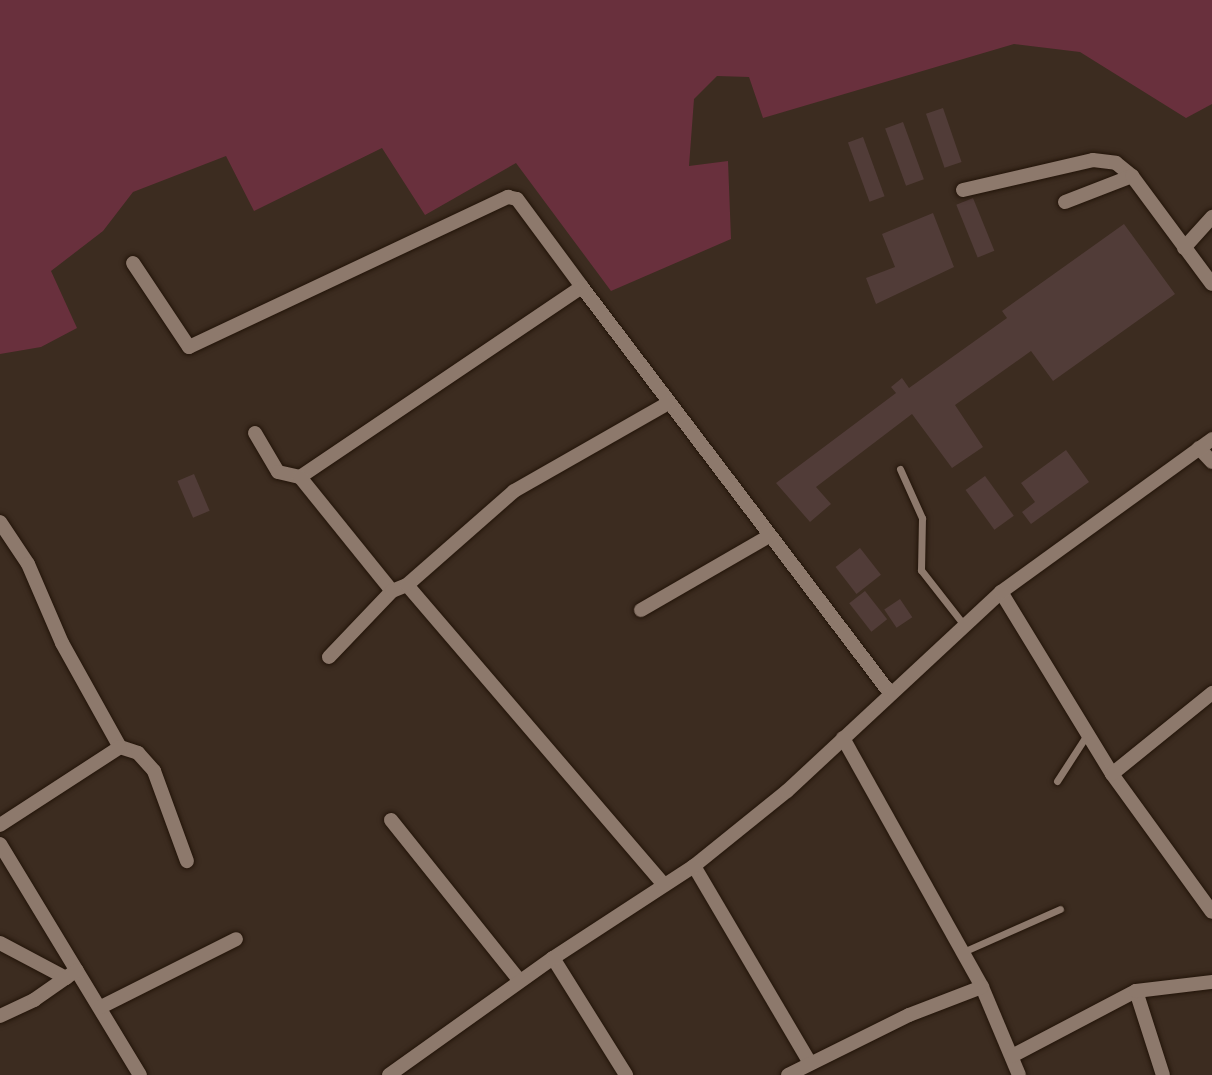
<!DOCTYPE html>
<html>
<head>
<meta charset="utf-8">
<style>
  body { margin:0 }
  #map { position:relative; width:1212px; height:1075px; overflow:hidden; background:#3c2c20; font-family:"Public Sans",sans-serif }
  div>[style] { position:absolute }
  .green>* { inset:0; background:#69303d }
  .building>* { inset:0; background:#513c38; transform-origin:0 0 }
  .roads { filter:drop-shadow(0 0 2px #221409) drop-shadow(0 0 2px #221409) }
  .service>* { height:7px; margin:-3.5px; padding:0 3.5px; transform-origin:3.5px; border-radius:3.5px; background:#8d796c }
  .minor>* { height:14px; margin:-7px; padding:0 7px; transform-origin:7px; border-radius:7px; background:#8d796c }
  span { translate:-50% -50%; white-space:nowrap; text-align:center; line-height:1.15; -webkit-text-stroke:6px #312217; paint-order:stroke }
</style>
</head>
<body>
<div id="map">
  <div class="green">
    <i style="clip-path:polygon(0 0,1212px 0,1212px 104px,1186px 118px,1080px 52px,1014px 44px,763px 118px,749px 77px,717px 76px,694px 99px,689px 166px,728px 161px,731px 239px,611px 291px,516px 163px,425px 215px,382px 148px,254px 211px,226px 156px,133px 192px,103px 231px,51px 271px,77px 328px,41px 347px,0 354px)"></i>
  </div>
  <div class="building">
    <i style="left:943px;top:108px;width:57px;height:18px;rotate:71deg"></i>
    <i style="left:903px;top:122px;width:61px;height:19px;rotate:70deg"></i>
    <i style="left:863px;top:137px;width:63px;height:16px;rotate:70deg"></i>
    <i style="left:973px;top:198px;width:57px;height:18px;rotate:68deg"></i>
    <i style="clip-path:polygon(933px 213px,954px 267px,876px 304px,866px 278px,895px 267px,882px 234px)"></i>
    <i style="clip-path:polygon(1124px 224px,1175px 294px,1053px 381px,1031px 351px,955px 405px,983px 447px,952px 468px,912px 414px,816px 487px,831px 504px,810px 522px,776px 483px,896px 393px,891px 387px,902px 378px,909px 388px,1007px 318px,1002px 311px)"></i>
    <i style="clip-path:polygon(1066px 450px,1089px 482px,1031px 524px,1022px 512px,1035px 502px,1021px 483px)"></i>
    <i style="left:194px;top:474px;width:40px;height:18px;rotate:67deg"></i>
    <i style="left:985px;top:476px;width:49px;height:24px;rotate:54deg"></i>
    <i style="left:860px;top:548px;width:34px;height:31px;rotate:52deg"></i>
    <i style="left:865px;top:591px;width:36px;height:20px;rotate:52deg"></i>
    <i style="left:900px;top:599px;width:22px;height:19px;rotate:56deg"></i>
  </div>
  <div class="roads">
    <div class="service">
      <i style="left:900px;top:469px;width:54px;rotate:65.8deg"></i>
      <i style="left:922px;top:518px;width:52px;rotate:91.1deg"></i>
      <i style="left:921px;top:570px;width:70px;rotate:52deg"></i>
      <i style="left:1057px;top:781px;width:57px;rotate:-57.1deg"></i>
      <i style="left:963px;top:952px;width:106px;rotate:-23.9deg"></i>
    </div>
    <div class="minor">
      <i style="left:963px;top:190px;width:133px;rotate:-13deg"></i>
      <i style="left:1093px;top:160px;width:23px;rotate:7deg"></i>
      <i style="left:1116px;top:163px;width:21px;rotate:39deg"></i>
      <i style="left:1065px;top:202px;width:72px;rotate:-21.2deg"></i>
      <i style="left:1132px;top:176px;width:134px;rotate:53.5deg"></i>
      <i style="left:1184px;top:248px;width:42px;rotate:-47.9deg"></i>
      <i style="left:133px;top:263px;width:101px;rotate:56.3deg"></i>
      <i style="left:189px;top:347px;width:353px;rotate:-25.2deg"></i>
      <i style="left:508px;top:197px;width:9px;rotate:13deg"></i>
      <i style="left:517px;top:199px;width:109px;rotate:53.5deg"></i>
      <i style="left:255px;top:433px;width:45px;rotate:59.5deg"></i>
      <i style="left:278px;top:472px;width:23px;rotate:13deg"></i>
      <i style="left:300px;top:477px;width:340px;rotate:-34deg"></i>
      <i style="left:582px;top:287px;width:510px;rotate:52.82deg"></i>
      <i style="left:1199px;top:448px;width:19px;rotate:47deg"></i>
      <i style="left:300px;top:477px;width:146px;rotate:51.1deg"></i>
      <i style="left:0;top:522px;width:50px;rotate:56.3deg"></i>
      <i style="left:28px;top:564px;width:86px;rotate:66.7deg"></i>
      <i style="left:62px;top:643px;width:119px;rotate:60.9deg"></i>
      <i style="left:120px;top:747px;width:19px;rotate:18deg"></i>
      <i style="left:138px;top:753px;width:24px;rotate:48deg"></i>
      <i style="left:154px;top:771px;width:96px;rotate:69.9deg"></i>
      <i style="left:407px;top:585px;width:395px;rotate:49.4deg"></i>
      <i style="left:1001px;top:592px;width:213px;rotate:58.6deg"></i>
      <i style="left:1112px;top:774px;width:170px;rotate:54.1deg"></i>
      <i style="left:641px;top:610px;width:148px;rotate:-30deg"></i>
      <i style="left:329px;top:657px;width:91px;rotate:-46.3deg"></i>
      <i style="left:392px;top:591px;width:16px;rotate:-22deg"></i>
      <i style="left:407px;top:585px;width:142px;rotate:-41.3deg"></i>
      <i style="left:514px;top:491px;width:177px;rotate:-29.7deg"></i>
      <i style="left:843px;top:738px;width:285px;rotate:60.8deg"></i>
      <i style="left:982px;top:987px;width:95px;rotate:67.2deg"></i>
      <i style="left:1112px;top:774px;width:129px;rotate:-39deg"></i>
      <i style="left:391px;top:820px;width:206px;rotate:51.3deg"></i>
      <i style="left:0;top:825px;width:143px;rotate:-33deg"></i>
      <i style="left:0;top:844px;width:270px;rotate:58.8deg"></i>
      <i style="left:694px;top:866px;width:229px;rotate:59.5deg"></i>
      <i style="left:0;top:943px;width:75px;rotate:27.9deg"></i>
      <i style="left:553px;top:958px;width:138px;rotate:58deg"></i>
      <i style="left:1136px;top:991px;width:88px;rotate:72.2deg"></i>
      <i style="left:101px;top:1007px;width:151px;rotate:-26.7deg"></i>
      <i style="left:0;top:1016px;width:38px;rotate:-25deg"></i>
      <i style="left:34px;top:1000px;width:52px;rotate:-34.9deg"></i>
      <i style="left:1012px;top:1056px;width:140px;rotate:-27.7deg"></i>
      <i style="left:1136px;top:991px;width:77px;rotate:-6.8deg"></i>
      <i style="left:389px;top:1075px;width:201px;rotate:-35.5deg"></i>
      <i style="left:553px;top:958px;width:168px;rotate:-33.1deg"></i>
      <i style="left:694px;top:866px;width:119px;rotate:-38.9deg"></i>
      <i style="left:787px;top:791px;width:292px;rotate:-42.9deg"></i>
      <i style="left:1001px;top:592px;width:261px;rotate:-35.9deg"></i>
      <i style="left:788px;top:1075px;width:135px;rotate:-26.4deg"></i>
      <i style="left:909px;top:1015px;width:78px;rotate:-21deg"></i>
    </div>
  </div>
</div>
</body>
</html>
